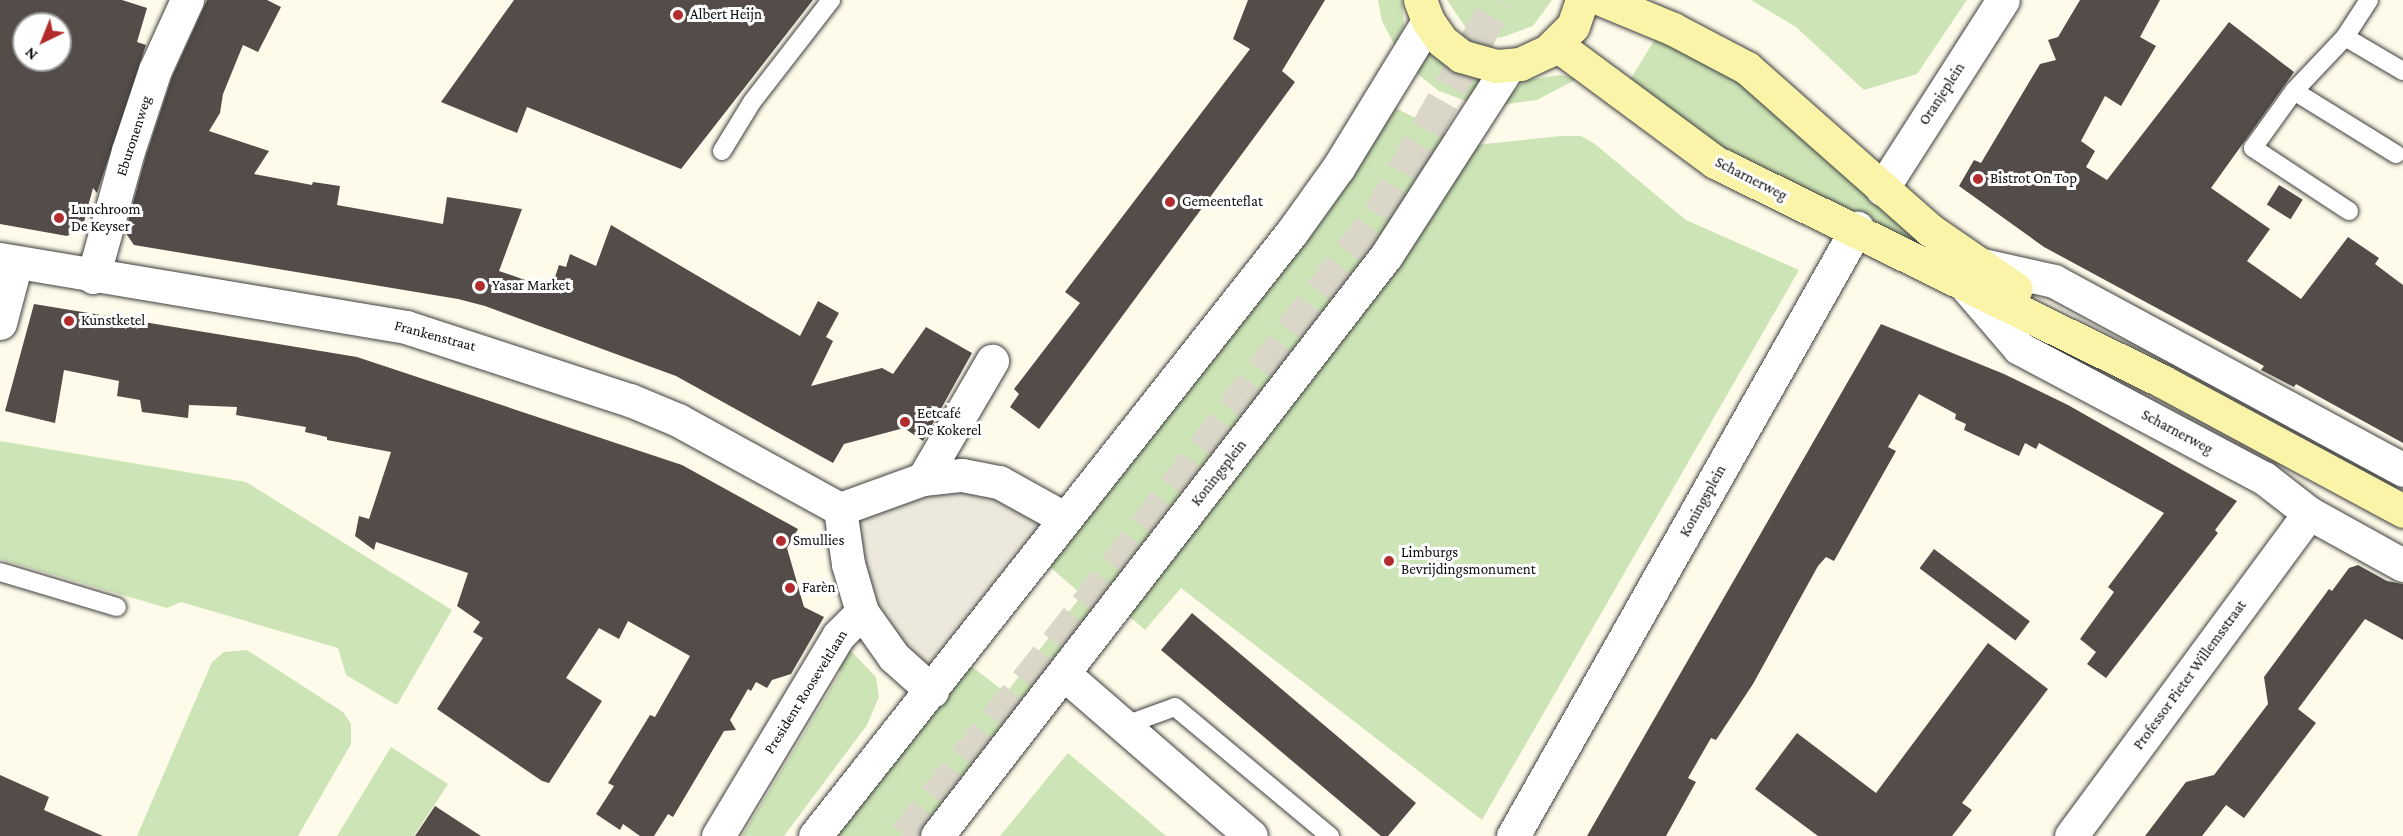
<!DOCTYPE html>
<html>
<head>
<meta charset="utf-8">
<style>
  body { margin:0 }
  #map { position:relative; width:2403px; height:836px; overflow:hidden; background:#fefbea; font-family:"Crimson Pro",serif }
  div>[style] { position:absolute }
  .green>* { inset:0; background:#cde5b6 }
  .plaza>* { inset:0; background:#ece8db }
  .building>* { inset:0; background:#534c48; transform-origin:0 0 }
  .highway-tunnel>* { height:33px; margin-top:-16.5px; transform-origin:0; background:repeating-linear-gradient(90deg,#dad7c9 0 33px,transparent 0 49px) }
  .roads { filter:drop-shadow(0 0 2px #3e3e3e) drop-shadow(0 0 2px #3e3e3e) }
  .lane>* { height:18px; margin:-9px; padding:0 9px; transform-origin:9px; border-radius:9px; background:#fff }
  .street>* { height:33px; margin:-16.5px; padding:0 16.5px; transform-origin:16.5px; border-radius:16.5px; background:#fff }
  .secondary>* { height:33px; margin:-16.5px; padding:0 16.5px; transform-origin:16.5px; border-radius:16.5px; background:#faf4a8 }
  .dots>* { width:16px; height:16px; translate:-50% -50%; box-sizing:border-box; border:3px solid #fff; border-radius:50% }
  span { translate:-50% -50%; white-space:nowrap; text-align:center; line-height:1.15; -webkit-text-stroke:6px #fff; paint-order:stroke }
  .poi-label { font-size:15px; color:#0b0b0b }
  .left { translate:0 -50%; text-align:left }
  .street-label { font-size:15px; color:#0b0b0b }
  .north { position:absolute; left:12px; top:12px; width:60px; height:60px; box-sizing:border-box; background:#fff; border:2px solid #9d9d9d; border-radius:50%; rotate:223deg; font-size:16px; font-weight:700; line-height:24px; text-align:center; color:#0b0b0b }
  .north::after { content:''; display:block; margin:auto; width:21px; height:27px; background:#b22c2d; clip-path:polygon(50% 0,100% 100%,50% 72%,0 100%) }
</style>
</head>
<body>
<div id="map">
  <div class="green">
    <i style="clip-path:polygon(1378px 0,1402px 0,1404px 25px,1395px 46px,1382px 21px)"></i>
    <i style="clip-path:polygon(1447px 0,1552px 0,1533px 26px,1500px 38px,1466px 28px)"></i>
    <i style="clip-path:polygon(1751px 0,1967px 0,1917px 74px,1864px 90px,1796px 27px)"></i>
    <i style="clip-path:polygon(1657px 36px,1740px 78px,1959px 270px,1728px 155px,1628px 83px)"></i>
    <i style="clip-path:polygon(1424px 48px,1453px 70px,1487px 81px,1474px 104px,1439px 91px,1410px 68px)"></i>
    <i style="clip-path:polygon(1560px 75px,1577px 79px,1537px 100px,1499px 105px,1525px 80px)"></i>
    <i style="clip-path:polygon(1388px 104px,1454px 138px,1385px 245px,923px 836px,829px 836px,966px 662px,1006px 693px,1082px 595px,1042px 560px)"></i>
    <i style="clip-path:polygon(1561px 136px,1581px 136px,1595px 144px,1686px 220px,1799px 270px,1482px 820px,1181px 588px,1145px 630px,1123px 611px,1335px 349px,1475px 145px)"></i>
    <i style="clip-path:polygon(0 441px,246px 482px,452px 610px,397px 705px,346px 675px,338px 648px,181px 602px,167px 608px,0 559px)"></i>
    <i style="clip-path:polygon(845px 645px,876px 677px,879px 697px,867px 725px,784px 836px,742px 836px,841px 672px,833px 666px)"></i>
    <i style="clip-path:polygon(247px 650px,343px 712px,351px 724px,351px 744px,298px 836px,137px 836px,212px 662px,224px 652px)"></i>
    <i style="clip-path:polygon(391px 747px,448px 784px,414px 836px,337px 836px)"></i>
    <i style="clip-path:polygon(1068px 753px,1166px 836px,1000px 836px)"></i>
  </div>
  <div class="plaza">
    <i style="clip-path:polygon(963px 485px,994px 491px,1054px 531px,941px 679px,888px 632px,869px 599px,854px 530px,871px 507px)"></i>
  </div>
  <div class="building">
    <i style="clip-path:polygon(evenodd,0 0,122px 0,147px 8px,137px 42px,146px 45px,97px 193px,93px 188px,83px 226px,67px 236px,0 224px,0 0,24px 24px,60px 24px,60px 60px,24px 60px,24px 24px)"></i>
    <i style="clip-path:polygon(207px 0,267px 0,281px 7px,258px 52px,243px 45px,223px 94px,220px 113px,209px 131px,269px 151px,254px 174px,312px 185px,313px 182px,340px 186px,337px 205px,443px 224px,447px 197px,522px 209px,499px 271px,551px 289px,559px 265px,566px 267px,570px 254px,596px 266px,611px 225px,800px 336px,818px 301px,839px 313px,826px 337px,833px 341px,811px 386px,882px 368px,893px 374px,926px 327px,972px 353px,923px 441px,904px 428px,844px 444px,833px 463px,676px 376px,485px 306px,458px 299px,134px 245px,125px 232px,146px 156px,172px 77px)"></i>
    <i style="clip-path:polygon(514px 0,813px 0,681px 169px,527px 107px,517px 133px,441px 102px)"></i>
    <i style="clip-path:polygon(1248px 0,1325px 0,1282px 71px,1295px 82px,1039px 429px,1010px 407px,1019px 394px,1014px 389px,1080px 303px,1065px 292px,1250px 49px,1233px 39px)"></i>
    <i style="clip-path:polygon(2080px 0,2160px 0,2140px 37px,2156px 46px,2121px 106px,2105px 96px,2081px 141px,2095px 151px,2086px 167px,2107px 180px,2229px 22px,2294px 72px,2211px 188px,2270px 229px,2247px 261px,2301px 299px,2348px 237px,2379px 258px,2375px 264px,2403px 285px,2403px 443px,2296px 384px,2294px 387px,2261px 370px,2264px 366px,2044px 247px,1959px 186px,1974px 160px,1981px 163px,2040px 64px,2056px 60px,2048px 40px,2058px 37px)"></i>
    <i style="left:2279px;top:185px;width:28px;height:23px;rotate:32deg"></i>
    <i style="clip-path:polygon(34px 304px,357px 357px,682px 465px,798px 529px,787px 548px,804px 607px,824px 617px,791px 674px,772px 680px,767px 688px,756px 682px,751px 691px,748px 689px,730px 720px,736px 730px,724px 731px,673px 817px,668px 814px,654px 836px,640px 836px,623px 824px,620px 830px,596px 814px,614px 786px,608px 783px,650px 715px,655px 717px,690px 656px,628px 621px,619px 639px,599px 628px,566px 678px,602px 701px,549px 783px,542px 781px,437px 709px,483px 638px,473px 632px,480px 622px,457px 606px,468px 573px,376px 542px,374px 550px,355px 536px,359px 516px,369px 519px,391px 452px,327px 440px,327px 437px,305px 432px,306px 427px,236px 415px,237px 407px,189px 405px,188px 418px,142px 412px,140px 400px,117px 396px,119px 381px,64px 370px,55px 423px,5px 411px)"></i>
    <i style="clip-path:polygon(1881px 324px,2004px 374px,2068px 405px,2237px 501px,2215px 530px,2218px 533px,2106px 678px,2087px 664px,2096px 652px,2080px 639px,2114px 592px,2108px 587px,2164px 513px,2039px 443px,2036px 449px,2025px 443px,2019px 456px,1964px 430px,1966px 424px,1955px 419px,1956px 414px,1919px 394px,1888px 447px,1896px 451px,1834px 561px,1826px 557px,1818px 566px,1753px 684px,1716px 740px,1711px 738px,1688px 778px,1696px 782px,1666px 836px,1587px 836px)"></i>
    <i style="left:1934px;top:549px;width:120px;height:24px;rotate:37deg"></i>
    <i style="clip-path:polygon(2358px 565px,2387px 581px,2403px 584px,2403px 640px,2365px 619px,2298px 709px,2316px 723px,2244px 818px,2226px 805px,2202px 836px,2145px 836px,2186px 782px,2214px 775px,2268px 704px,2264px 677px,2329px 589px,2332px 591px,2349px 568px)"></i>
    <i style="clip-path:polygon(1192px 613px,1416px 803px,1388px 836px,1381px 836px,1161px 650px)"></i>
    <i style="clip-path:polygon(1988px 643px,2048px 689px,1962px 803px,1972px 810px,1952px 836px,1818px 836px,1755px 789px,1797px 733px,1876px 793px)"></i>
    <i style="clip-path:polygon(0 775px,49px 797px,44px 810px,103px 836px,0 836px)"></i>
    <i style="clip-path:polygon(435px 806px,481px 836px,415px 836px)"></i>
  </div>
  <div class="highway-tunnel">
    <i style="left:905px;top:836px;width:293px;rotate:-51.8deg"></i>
    <i style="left:1086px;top:606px;width:489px;rotate:-53.2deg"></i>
    <i style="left:1379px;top:215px;width:246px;rotate:-60.8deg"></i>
  </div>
  <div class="roads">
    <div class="lane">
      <i style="left:2345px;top:37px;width:67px;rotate:30.4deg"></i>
      <i style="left:2294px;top:91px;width:120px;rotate:31.7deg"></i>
      <i style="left:722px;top:151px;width:57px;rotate:-58.5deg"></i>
      <i style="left:752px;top:102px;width:129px;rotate:-52.2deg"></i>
      <i style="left:2349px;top:211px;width:115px;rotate:-146.7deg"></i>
      <i style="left:2253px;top:148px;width:70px;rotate:-54.3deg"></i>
      <i style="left:2294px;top:91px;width:74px;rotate:-46.6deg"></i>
      <i style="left:2345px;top:37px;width:44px;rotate:-57deg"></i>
      <i style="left:0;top:572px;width:122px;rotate:16.7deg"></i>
      <i style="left:1123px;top:726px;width:55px;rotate:-20.1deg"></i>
      <i style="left:1175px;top:707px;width:202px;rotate:39.8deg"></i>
    </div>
    <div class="street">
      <i style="left:1882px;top:189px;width:224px;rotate:-57.4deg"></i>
      <i style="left:0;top:259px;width:412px;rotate:9.5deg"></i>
      <i style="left:406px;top:327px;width:236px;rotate:18.1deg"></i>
      <i style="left:630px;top:400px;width:52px;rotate:22.6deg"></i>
      <i style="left:678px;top:420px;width:185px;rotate:28.8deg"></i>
      <i style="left:840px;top:509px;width:88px;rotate:-19.9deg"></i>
      <i style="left:923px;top:479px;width:39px;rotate:-6deg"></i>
      <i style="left:962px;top:475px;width:38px;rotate:11deg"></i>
      <i style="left:999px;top:482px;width:74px;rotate:29deg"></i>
      <i style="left:1978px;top:264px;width:78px;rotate:12.6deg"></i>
      <i style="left:2054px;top:281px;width:397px;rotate:28.4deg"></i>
      <i style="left:93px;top:277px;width:131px;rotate:-74.5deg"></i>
      <i style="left:128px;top:151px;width:85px;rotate:-71.6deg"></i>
      <i style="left:155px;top:70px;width:77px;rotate:-65.4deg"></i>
      <i style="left:1964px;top:284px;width:84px;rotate:49.3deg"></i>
      <i style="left:2019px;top:348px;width:277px;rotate:28deg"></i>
      <i style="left:2264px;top:478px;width:57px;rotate:37.9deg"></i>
      <i style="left:2309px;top:513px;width:107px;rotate:29deg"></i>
      <i style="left:0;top:323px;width:62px;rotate:-75.1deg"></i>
      <i style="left:923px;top:479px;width:137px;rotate:-59.7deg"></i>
      <i style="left:840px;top:509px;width:56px;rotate:81.7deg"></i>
      <i style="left:848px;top:564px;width:50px;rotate:73.7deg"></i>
      <i style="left:862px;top:612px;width:55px;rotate:54.6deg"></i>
      <i style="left:894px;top:657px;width:51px;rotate:41.8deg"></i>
      <i style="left:1064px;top:674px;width:247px;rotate:40.9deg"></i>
      <i style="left:718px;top:836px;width:233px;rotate:-59deg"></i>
      <i style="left:838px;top:636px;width:34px;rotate:-45deg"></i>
      <i style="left:815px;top:836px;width:770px;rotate:-51.7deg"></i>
      <i style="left:1292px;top:232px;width:79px;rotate:-54.3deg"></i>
      <i style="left:1338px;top:168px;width:172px;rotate:-58.5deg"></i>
      <i style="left:937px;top:836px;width:733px;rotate:-52.26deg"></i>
      <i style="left:1386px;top:256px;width:227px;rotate:-57.2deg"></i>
      <i style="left:1513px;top:836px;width:699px;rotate:-60.5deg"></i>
      <i style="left:2071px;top:836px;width:401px;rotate:-53.6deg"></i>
    </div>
    <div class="secondary">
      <i style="left:1420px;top:0;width:22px;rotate:69deg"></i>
      <i style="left:1428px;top:21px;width:24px;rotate:55deg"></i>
      <i style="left:1442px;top:41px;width:24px;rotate:38deg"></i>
      <i style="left:1461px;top:56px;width:37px;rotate:16deg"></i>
      <i style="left:1497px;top:66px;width:23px;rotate:-5deg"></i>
      <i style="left:1520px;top:64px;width:31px;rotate:-25deg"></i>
      <i style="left:1548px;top:51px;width:35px;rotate:-45deg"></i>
      <i style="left:1573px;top:26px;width:28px;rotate:-71deg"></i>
      <i style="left:1603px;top:0;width:76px;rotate:22.5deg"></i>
      <i style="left:1673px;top:29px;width:84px;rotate:27.8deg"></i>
      <i style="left:1747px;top:68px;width:244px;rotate:41.5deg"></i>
      <i style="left:1930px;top:230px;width:104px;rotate:34.5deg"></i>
      <i style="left:1557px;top:45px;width:197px;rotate:36.5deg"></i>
      <i style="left:1715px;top:162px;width:498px;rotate:26.1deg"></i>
      <i style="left:2162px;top:381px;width:274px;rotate:28.3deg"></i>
    </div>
  </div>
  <div class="dots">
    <i style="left:678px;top:15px;background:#b22c2d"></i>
    <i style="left:1978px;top:179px;background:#b22c2d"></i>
    <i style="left:1170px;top:202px;background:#b22c2d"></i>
    <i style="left:59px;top:218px;background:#b22c2d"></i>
    <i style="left:480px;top:286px;background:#b22c2d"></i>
    <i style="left:69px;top:321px;background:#b22c2d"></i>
    <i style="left:905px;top:422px;background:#b22c2d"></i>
    <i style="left:781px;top:541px;background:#b22c2d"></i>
    <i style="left:1389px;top:561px;background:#b22c2d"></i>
    <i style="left:790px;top:588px;background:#b22c2d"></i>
  </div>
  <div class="poi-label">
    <span class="left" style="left:690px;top:15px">Albert Heijn</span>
    <span class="left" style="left:1990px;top:179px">Bistrot On Top</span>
    <span class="left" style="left:1182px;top:202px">Gemeenteflat</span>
    <span class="left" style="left:71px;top:218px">Lunchroom<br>De Keyser</span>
    <span class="left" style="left:492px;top:286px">Yasar Market</span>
    <span class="left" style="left:81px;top:321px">Kunstketel</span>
    <span class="left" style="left:917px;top:422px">Eetcafé<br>De Kokerel</span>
    <span class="left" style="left:793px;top:541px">Smullies</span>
    <span class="left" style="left:1401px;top:561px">Limburgs<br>Bevrijdingsmonument</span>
    <span class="left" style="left:802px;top:588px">Farèn</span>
  </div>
  <div class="street-label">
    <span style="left:1942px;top:94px;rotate:-57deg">Oranjeplein</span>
    <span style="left:134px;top:136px;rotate:-72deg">Eburonenweg</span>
    <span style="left:1751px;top:179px;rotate:27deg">Scharnerweg</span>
    <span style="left:435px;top:336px;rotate:15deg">Frankenstraat</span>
    <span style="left:2177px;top:432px;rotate:28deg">Scharnerweg</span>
    <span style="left:1219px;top:473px;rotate:-52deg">Koningsplein</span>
    <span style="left:1703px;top:501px;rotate:-61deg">Koningsplein</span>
    <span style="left:2190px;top:675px;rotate:-54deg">Professor Pieter Willemsstraat</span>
    <span style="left:806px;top:692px;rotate:-58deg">President Rooseveltlaan</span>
  </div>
  <div class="north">N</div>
</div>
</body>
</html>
